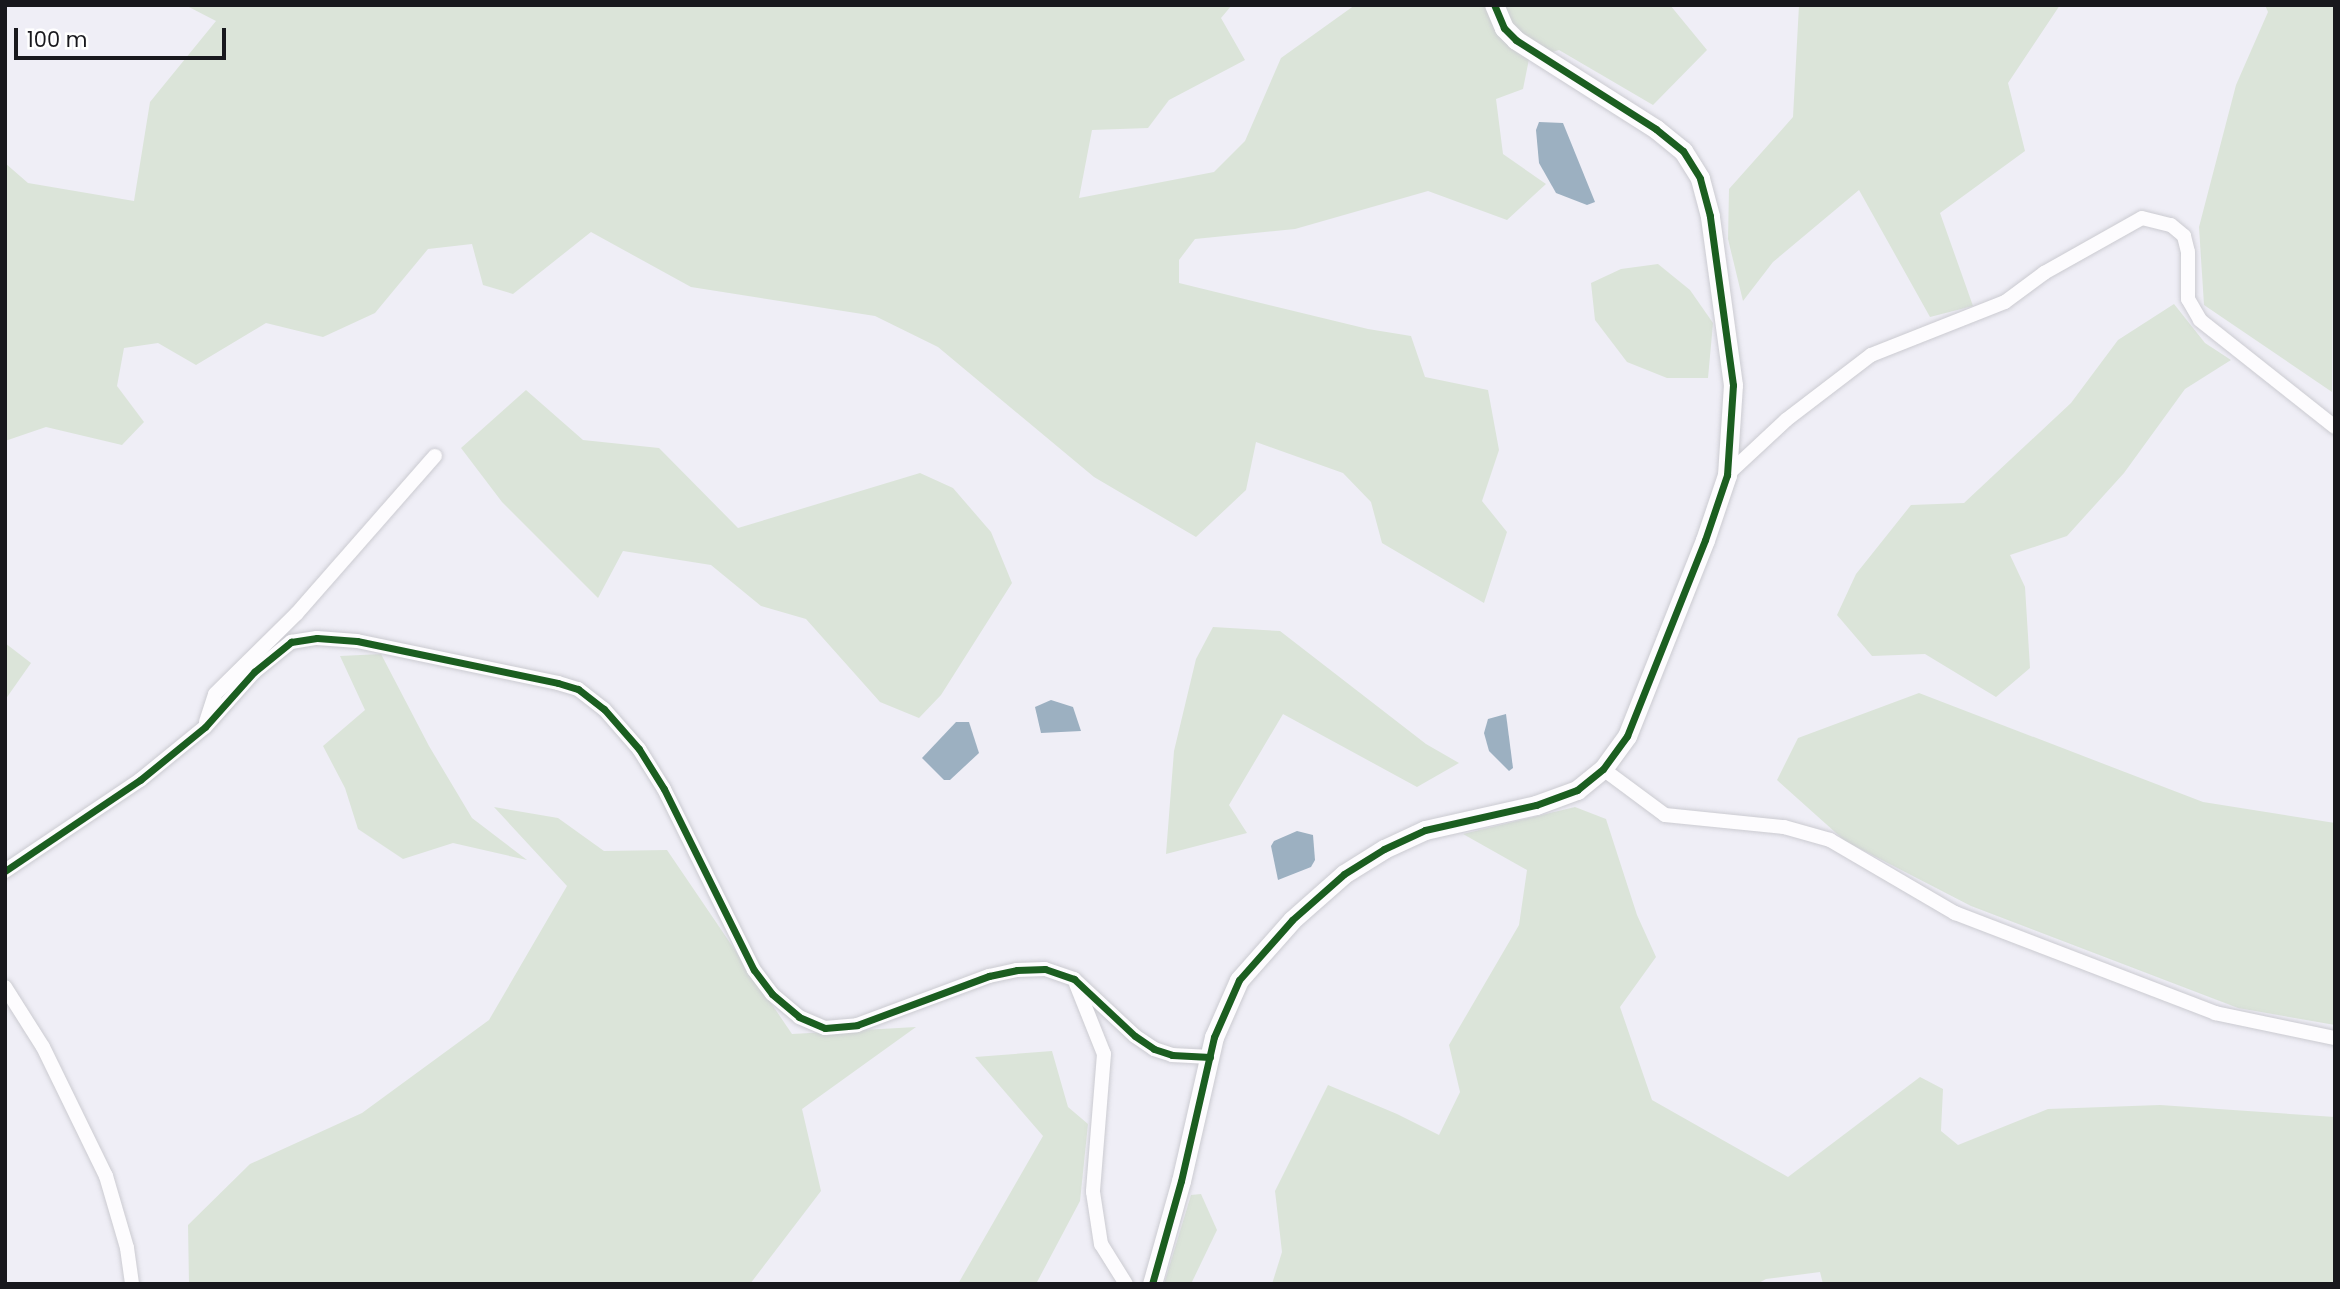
<!DOCTYPE html>
<html>
<head>
<meta charset="utf-8">
<style>
  body { margin:0 }
  #map { position:relative; width:2340px; height:1289px; overflow:hidden; background:#efeef6; font-family:Poppins,sans-serif }
  div>[style] { position:absolute }
  .green>* { inset:0; background:#dbe4d9 }
  .water>* { inset:0; background:#9cb0c1 }
  .roads { filter:drop-shadow(0 0 2px #cbcbd1) drop-shadow(0 0 2px #cbcbd1) }
  .street>* { height:14px; margin:-7px; padding:0 7px; transform-origin:7px; border-radius:7px; background:#fdfcfe }
  .secondary>* { height:19px; margin:-9.5px; padding:0 9.5px; transform-origin:9.5px; border-radius:9.5px; background:#fdfcfe }
  .cycleway>* { height:7px; margin:-3.5px; padding:0 3.5px; transform-origin:3.5px; border-radius:3.5px; background:#1b5e20 }
  span { translate:-50% -50%; white-space:nowrap; text-align:center; line-height:1.15; -webkit-text-stroke:5px #fff; paint-order:stroke }
  .frame { position:absolute; inset:0; border:7px solid #18181d; pointer-events:none }
  .scale { position:absolute; left:14px; top:28px; width:212px; height:32px; box-sizing:border-box; border:4px solid #18181d; border-top:0; padding-left:9px; font-size:21px; line-height:24px; white-space:nowrap; color:#18181d; -webkit-text-stroke:5px #fff; paint-order:stroke }
</style>
</head>
<body>
<div id="map">
  <div class="green">
    <i style="clip-path:polygon(185px 5px,1232px 5px,1221px 18px,1245px 60px,1169px 100px,1148px 128px,1092px 130px,1079px 198px,1214px 172px,1245px 141px,1281px 58px,1355px 5px,1670px 5px,1707px 50px,1653px 105px,1559px 50px,1529px 59px,1523px 89px,1496px 99px,1503px 154px,1546px 184px,1507px 220px,1428px 191px,1295px 229px,1195px 239px,1179px 260px,1179px 283px,1368px 329px,1411px 336px,1425px 377px,1488px 390px,1499px 450px,1482px 501px,1507px 532px,1484px 603px,1382px 543px,1371px 502px,1343px 473px,1256px 442px,1246px 490px,1196px 537px,1094px 477px,938px 347px,875px 316px,691px 287px,591px 232px,513px 294px,483px 285px,472px 244px,428px 249px,375px 313px,323px 337px,266px 323px,196px 365px,158px 343px,124px 348px,117px 386px,144px 422px,122px 445px,46px 427px,5px 441px,5px 163px,28px 183px,134px 201px,150px 102px,216px 21px)"></i>
    <i style="clip-path:polygon(1799px 5px,2060px 5px,2008px 83px,2025px 151px,1940px 213px,1973px 306px,1930px 317px,1859px 190px,1773px 262px,1743px 301px,1728px 239px,1729px 189px,1793px 117px)"></i>
    <i style="clip-path:polygon(2265px 5px,2335px 5px,2332px 392px,2204px 305px,2199px 227px,2236px 85px,2268px 12px)"></i>
    <i style="clip-path:polygon(1658px 264px,1690px 290px,1713px 323px,1708px 378px,1667px 378px,1627px 362px,1595px 320px,1591px 283px,1621px 269px)"></i>
    <i style="clip-path:polygon(2174px 304px,2205px 343px,2231px 360px,2185px 389px,2124px 473px,2067px 536px,2010px 555px,2025px 587px,2030px 668px,1996px 697px,1925px 654px,1872px 656px,1837px 615px,1856px 574px,1911px 505px,1964px 503px,2071px 403px,2118px 340px)"></i>
    <i style="clip-path:polygon(526px 390px,583px 440px,659px 448px,738px 528px,920px 473px,953px 488px,991px 532px,1012px 583px,941px 695px,919px 718px,880px 702px,806px 619px,761px 606px,711px 565px,623px 551px,598px 598px,502px 502px,461px 448px)"></i>
    <i style="clip-path:polygon(1213px 627px,1280px 631px,1426px 744px,1459px 763px,1417px 787px,1283px 714px,1229px 805px,1247px 833px,1166px 854px,1174px 751px,1196px 659px)"></i>
    <i style="clip-path:polygon(5px 643px,31px 663px,5px 700px)"></i>
    <i style="clip-path:polygon(381px 654px,429px 746px,472px 818px,527px 860px,453px 843px,403px 859px,358px 829px,345px 788px,323px 746px,365px 710px,340px 656px)"></i>
    <i style="clip-path:polygon(1919px 693px,2203px 802px,2335px 823px,2335px 1025px,2238px 1008px,1971px 906px,1845px 841px,1777px 780px,1798px 738px)"></i>
    <i style="clip-path:polygon(494px 807px,558px 818px,604px 851px,667px 850px,792px 1034px,916px 1027px,802px 1109px,821px 1191px,750px 1284px,189px 1284px,188px 1225px,250px 1164px,362px 1113px,489px 1020px,567px 886px)"></i>
    <i style="clip-path:polygon(1575px 807px,1606px 819px,1637px 915px,1656px 957px,1620px 1007px,1652px 1100px,1788px 1177px,1920px 1077px,1943px 1089px,1941px 1131px,1958px 1145px,2048px 1109px,2160px 1105px,2335px 1117px,2335px 1284px,1823px 1284px,1820px 1272px,1766px 1279px,1757px 1284px,1272px 1284px,1282px 1252px,1275px 1191px,1328px 1085px,1397px 1114px,1439px 1135px,1460px 1092px,1449px 1045px,1519px 925px,1527px 870px,1463px 834px)"></i>
    <i style="clip-path:polygon(1052px 1051px,1068px 1107px,1088px 1124px,1080px 1201px,1036px 1284px,958px 1284px,1043px 1136px,975px 1057px)"></i>
    <i style="clip-path:polygon(1201px 1194px,1217px 1230px,1191px 1284px,1164px 1284px,1191px 1195px)"></i>
  </div>
  <div class="water">
    <i style="clip-path:polygon(1539px 122px,1563px 123px,1595px 202px,1587px 205px,1556px 193px,1539px 163px,1536px 130px)"></i>
    <i style="clip-path:polygon(1051px 700px,1073px 707px,1081px 731px,1041px 733px,1035px 707px)"></i>
    <i style="clip-path:polygon(1506px 714px,1513px 768px,1509px 771px,1489px 751px,1484px 733px,1488px 719px)"></i>
    <i style="clip-path:polygon(956px 722px,969px 722px,979px 753px,950px 780px,944px 780px,922px 758px)"></i>
    <i style="clip-path:polygon(1297px 831px,1313px 835px,1315px 860px,1311px 867px,1278px 880px,1271px 846px,1274px 841px)"></i>
  </div>
  <div class="roads">
    <div class="street">
      <i style="left:1727px;top:475px;width:81px;rotate:-43deg"></i>
      <i style="left:1786px;top:420px;width:107px;rotate:-37.4deg"></i>
      <i style="left:1871px;top:355px;width:144px;rotate:-21.6deg"></i>
      <i style="left:2005px;top:302px;width:49px;rotate:-36.6deg"></i>
      <i style="left:2044px;top:273px;width:112px;rotate:-29.3deg"></i>
      <i style="left:2142px;top:218px;width:30px;rotate:14deg"></i>
      <i style="left:2171px;top:225px;width:17px;rotate:40deg"></i>
      <i style="left:2184px;top:236px;width:16px;rotate:76deg"></i>
      <i style="left:2188px;top:252px;width:47px;rotate:90deg"></i>
      <i style="left:2188px;top:299px;width:24px;rotate:60deg"></i>
      <i style="left:2200px;top:320px;width:172px;rotate:38.4deg"></i>
      <i style="left:206px;top:722px;width:29px;rotate:-72deg"></i>
      <i style="left:215px;top:694px;width:115px;rotate:-44.6deg"></i>
      <i style="left:297px;top:613px;width:209px;rotate:-48.7deg"></i>
      <i style="left:1603px;top:769px;width:77px;rotate:36.6deg"></i>
      <i style="left:1665px;top:815px;width:120px;rotate:5.8deg"></i>
      <i style="left:1784px;top:827px;width:48px;rotate:15.8deg"></i>
      <i style="left:1830px;top:840px;width:145px;rotate:30.3deg"></i>
      <i style="left:1955px;top:913px;width:279px;rotate:21deg"></i>
      <i style="left:2215px;top:1013px;width:123px;rotate:11.8deg"></i>
      <i style="left:5px;top:871px;width:163px;rotate:-34deg"></i>
      <i style="left:140px;top:780px;width:84px;rotate:-39.2deg"></i>
      <i style="left:205px;top:727px;width:74px;rotate:-48.3deg"></i>
      <i style="left:254px;top:672px;width:48px;rotate:-39deg"></i>
      <i style="left:291px;top:642px;width:26px;rotate:-9deg"></i>
      <i style="left:317px;top:638px;width:40px;rotate:4.3deg"></i>
      <i style="left:357px;top:641px;width:205px;rotate:11.8deg"></i>
      <i style="left:558px;top:683px;width:21px;rotate:17deg"></i>
      <i style="left:578px;top:689px;width:33px;rotate:38deg"></i>
      <i style="left:604px;top:709px;width:53px;rotate:48.8deg"></i>
      <i style="left:639px;top:749px;width:47px;rotate:58deg"></i>
      <i style="left:664px;top:789px;width:202px;rotate:63.6deg"></i>
      <i style="left:754px;top:970px;width:30px;rotate:53deg"></i>
      <i style="left:772px;top:994px;width:35px;rotate:40deg"></i>
      <i style="left:799px;top:1017px;width:28px;rotate:23deg"></i>
      <i style="left:825px;top:1028px;width:32px;rotate:-5deg"></i>
      <i style="left:857px;top:1025px;width:141px;rotate:-20.4deg"></i>
      <i style="left:989px;top:976px;width:29px;rotate:-12deg"></i>
      <i style="left:1017px;top:970px;width:28px;rotate:-2deg"></i>
      <i style="left:1045px;top:969px;width:31px;rotate:19deg"></i>
      <i style="left:1074px;top:979px;width:83px;rotate:43.1deg"></i>
      <i style="left:1135px;top:1036px;width:23px;rotate:34deg"></i>
      <i style="left:1154px;top:1049px;width:19px;rotate:18deg"></i>
      <i style="left:1172px;top:1055px;width:38px;rotate:3deg"></i>
      <i style="left:1076px;top:984px;width:75px;rotate:68.2deg"></i>
      <i style="left:1104px;top:1054px;width:138px;rotate:94.6deg"></i>
      <i style="left:1093px;top:1192px;width:53px;rotate:81.3deg"></i>
      <i style="left:1101px;top:1244px;width:47px;rotate:58deg"></i>
      <i style="left:5px;top:987px;width:71px;rotate:57.7deg"></i>
      <i style="left:43px;top:1047px;width:144px;rotate:64deg"></i>
      <i style="left:106px;top:1176px;width:75px;rotate:73.7deg"></i>
      <i style="left:127px;top:1248px;width:36px;rotate:82deg"></i>
    </div>
    <div class="secondary">
      <i style="left:1152px;top:1284px;width:107px;rotate:-74.3deg"></i>
      <i style="left:1181px;top:1181px;width:148px;rotate:-77.1deg"></i>
      <i style="left:1214px;top:1037px;width:62px;rotate:-66.3deg"></i>
      <i style="left:1239px;top:980px;width:80px;rotate:-48.5deg"></i>
      <i style="left:1292px;top:920px;width:69px;rotate:-41.5deg"></i>
      <i style="left:1344px;top:874px;width:47px;rotate:-32deg"></i>
      <i style="left:1384px;top:849px;width:45px;rotate:-24.9deg"></i>
      <i style="left:1425px;top:830px;width:114px;rotate:-12.7deg"></i>
      <i style="left:1536px;top:805px;width:44px;rotate:-20.1deg"></i>
      <i style="left:1577px;top:790px;width:33px;rotate:-39deg"></i>
      <i style="left:1603px;top:769px;width:41px;rotate:-54deg"></i>
      <i style="left:1627px;top:736px;width:211px;rotate:-68.3deg"></i>
      <i style="left:1705px;top:540px;width:69px;rotate:-71.3deg"></i>
      <i style="left:1727px;top:475px;width:90px;rotate:-86.2deg"></i>
      <i style="left:1733px;top:385px;width:171px;rotate:-97.8deg"></i>
      <i style="left:1710px;top:216px;width:39px;rotate:-105deg"></i>
      <i style="left:1700px;top:178px;width:32px;rotate:-122deg"></i>
      <i style="left:1683px;top:151px;width:35px;rotate:-141deg"></i>
      <i style="left:1656px;top:129px;width:166px;rotate:-147.6deg"></i>
      <i style="left:1516px;top:40px;width:17px;rotate:-135deg"></i>
      <i style="left:1504px;top:28px;width:25px;rotate:-113deg"></i>
    </div>
  </div>
  <div class="cycleway">
    <i style="left:5px;top:871px;width:163px;rotate:-34deg"></i>
    <i style="left:140px;top:780px;width:84px;rotate:-39.2deg"></i>
    <i style="left:205px;top:727px;width:74px;rotate:-48.3deg"></i>
    <i style="left:254px;top:672px;width:48px;rotate:-39deg"></i>
    <i style="left:291px;top:642px;width:26px;rotate:-9deg"></i>
    <i style="left:317px;top:638px;width:40px;rotate:4.3deg"></i>
    <i style="left:357px;top:641px;width:205px;rotate:11.8deg"></i>
    <i style="left:558px;top:683px;width:21px;rotate:17deg"></i>
    <i style="left:578px;top:689px;width:33px;rotate:38deg"></i>
    <i style="left:604px;top:709px;width:53px;rotate:48.8deg"></i>
    <i style="left:639px;top:749px;width:47px;rotate:58deg"></i>
    <i style="left:664px;top:789px;width:202px;rotate:63.6deg"></i>
    <i style="left:754px;top:970px;width:30px;rotate:53deg"></i>
    <i style="left:772px;top:994px;width:35px;rotate:40deg"></i>
    <i style="left:799px;top:1017px;width:28px;rotate:23deg"></i>
    <i style="left:825px;top:1028px;width:32px;rotate:-5deg"></i>
    <i style="left:857px;top:1025px;width:141px;rotate:-20.4deg"></i>
    <i style="left:989px;top:976px;width:29px;rotate:-12deg"></i>
    <i style="left:1017px;top:970px;width:28px;rotate:-2deg"></i>
    <i style="left:1045px;top:969px;width:31px;rotate:19deg"></i>
    <i style="left:1074px;top:979px;width:83px;rotate:43.1deg"></i>
    <i style="left:1135px;top:1036px;width:23px;rotate:34deg"></i>
    <i style="left:1154px;top:1049px;width:19px;rotate:18deg"></i>
    <i style="left:1172px;top:1055px;width:38px;rotate:3deg"></i>
    <i style="left:1152px;top:1284px;width:107px;rotate:-74.3deg"></i>
    <i style="left:1181px;top:1181px;width:148px;rotate:-77.1deg"></i>
    <i style="left:1214px;top:1037px;width:62px;rotate:-66.3deg"></i>
    <i style="left:1239px;top:980px;width:80px;rotate:-48.5deg"></i>
    <i style="left:1292px;top:920px;width:69px;rotate:-41.5deg"></i>
    <i style="left:1344px;top:874px;width:47px;rotate:-32deg"></i>
    <i style="left:1384px;top:849px;width:45px;rotate:-24.9deg"></i>
    <i style="left:1425px;top:830px;width:114px;rotate:-12.7deg"></i>
    <i style="left:1536px;top:805px;width:44px;rotate:-20.1deg"></i>
    <i style="left:1577px;top:790px;width:33px;rotate:-39deg"></i>
    <i style="left:1603px;top:769px;width:41px;rotate:-54deg"></i>
    <i style="left:1627px;top:736px;width:211px;rotate:-68.3deg"></i>
    <i style="left:1705px;top:540px;width:69px;rotate:-71.3deg"></i>
    <i style="left:1727px;top:475px;width:90px;rotate:-86.2deg"></i>
    <i style="left:1733px;top:385px;width:171px;rotate:-97.8deg"></i>
    <i style="left:1710px;top:216px;width:39px;rotate:-105deg"></i>
    <i style="left:1700px;top:178px;width:32px;rotate:-122deg"></i>
    <i style="left:1683px;top:151px;width:35px;rotate:-141deg"></i>
    <i style="left:1656px;top:129px;width:166px;rotate:-147.6deg"></i>
    <i style="left:1516px;top:40px;width:17px;rotate:-135deg"></i>
    <i style="left:1504px;top:28px;width:25px;rotate:-113deg"></i>
  </div>
  <div class="frame"></div>
  <div class="scale">100 m</div>
</div>
</body>
</html>
